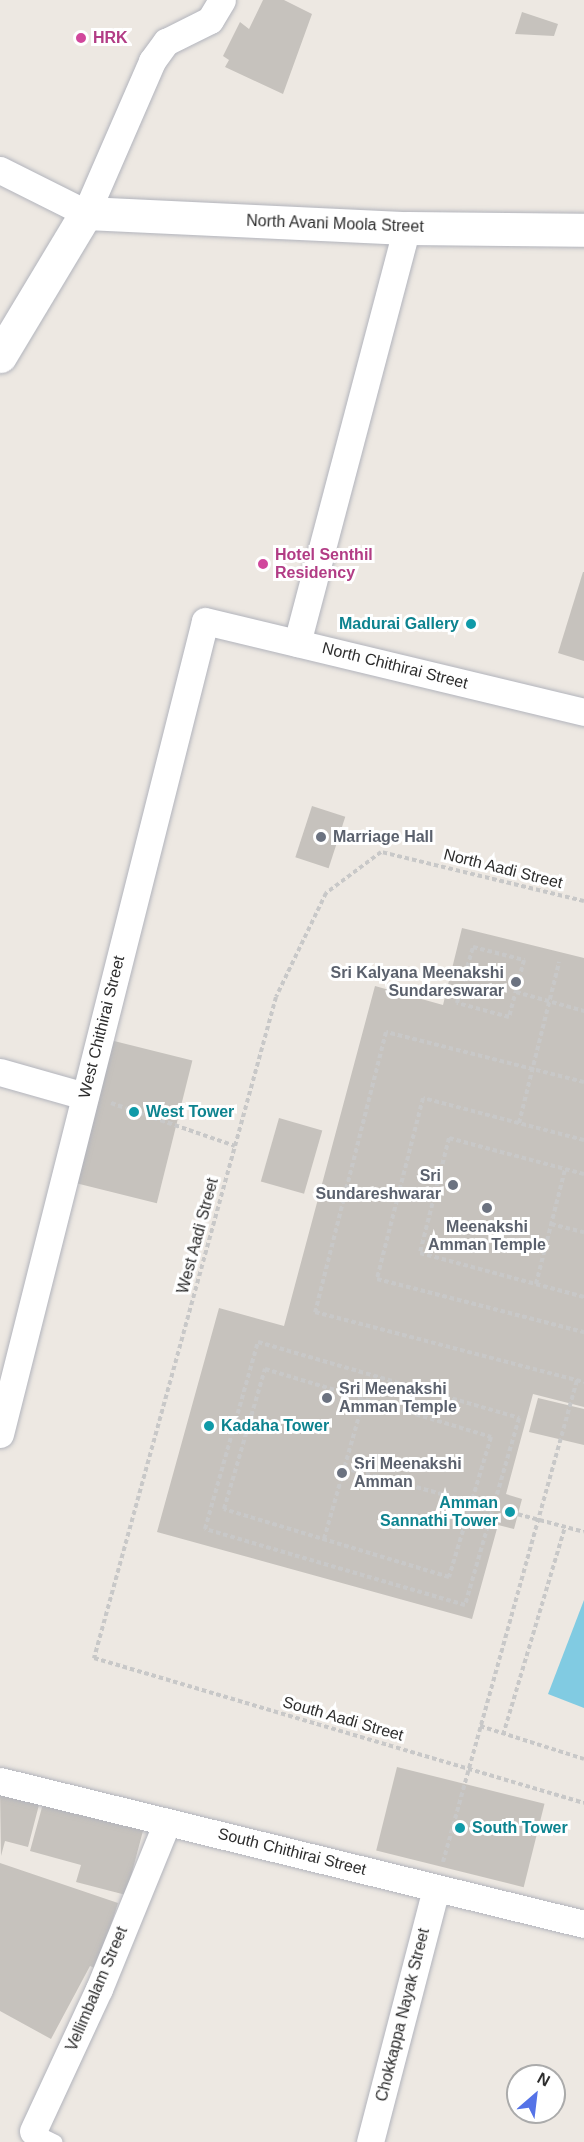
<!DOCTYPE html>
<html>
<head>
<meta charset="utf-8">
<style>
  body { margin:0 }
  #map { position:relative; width:584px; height:2142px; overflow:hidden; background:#ede8e2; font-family:Helvetica,sans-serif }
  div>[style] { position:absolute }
  .water>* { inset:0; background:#81cbe2 }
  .building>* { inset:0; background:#c6c2bd; transform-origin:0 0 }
  .path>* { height:4px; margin-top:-2px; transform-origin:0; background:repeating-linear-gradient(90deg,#c8c8c8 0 4.5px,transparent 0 7.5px) }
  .roads { filter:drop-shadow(0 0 2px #b2b4bc) drop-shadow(0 0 2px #b2b4bc) }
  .lane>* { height:14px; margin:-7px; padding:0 7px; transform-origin:7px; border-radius:7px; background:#fff }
  .street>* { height:27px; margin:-13.5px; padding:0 13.5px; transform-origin:13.5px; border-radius:13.5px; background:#fff }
  .secondary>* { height:33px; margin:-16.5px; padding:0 16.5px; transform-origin:16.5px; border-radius:16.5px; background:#fff }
  .dots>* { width:16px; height:16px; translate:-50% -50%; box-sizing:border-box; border:3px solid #fff; border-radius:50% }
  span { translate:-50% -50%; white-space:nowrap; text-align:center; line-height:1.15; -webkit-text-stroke:6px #fff; paint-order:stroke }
  .hotel-label { font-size:16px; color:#b23c85; font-weight:700 }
  .left { translate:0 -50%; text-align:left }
  .street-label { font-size:16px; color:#2d2d2d }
  .culture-label { font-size:16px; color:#0d838f; font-weight:700 }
  .right { translate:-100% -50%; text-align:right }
  .worship-label { font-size:16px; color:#5b616d; font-weight:700 }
  .north { position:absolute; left:506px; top:2064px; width:60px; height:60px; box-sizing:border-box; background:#fff; border:2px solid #ababab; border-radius:50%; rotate:28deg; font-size:16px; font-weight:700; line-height:24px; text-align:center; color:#2d2d2d }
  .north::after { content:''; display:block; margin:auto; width:21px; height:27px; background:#5573e7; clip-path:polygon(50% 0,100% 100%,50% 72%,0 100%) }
</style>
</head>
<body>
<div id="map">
  <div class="water">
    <i style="clip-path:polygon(584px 1600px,584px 1708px,548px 1694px)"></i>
  </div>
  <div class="building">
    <i style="clip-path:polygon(263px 0,284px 0,312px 14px,283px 94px,225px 67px,229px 60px,223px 56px,240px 22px,249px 29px)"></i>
    <i style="clip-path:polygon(522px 12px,558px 24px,554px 36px,515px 34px)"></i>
    <i style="clip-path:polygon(583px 572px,584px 572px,584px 661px,558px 653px)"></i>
    <i style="left:312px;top:806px;width:35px;height:54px;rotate:18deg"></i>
    <i style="clip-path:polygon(462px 928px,584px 958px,584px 1407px,533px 1394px,506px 1494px,522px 1499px,514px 1529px,498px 1525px,472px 1619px,157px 1532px,219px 1308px,284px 1326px,375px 986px,443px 1005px)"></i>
    <i style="left:106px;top:1039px;width:89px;height:147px;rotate:14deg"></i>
    <i style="left:279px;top:1118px;width:45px;height:66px;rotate:16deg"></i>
    <i style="clip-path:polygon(538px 1398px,584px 1409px,584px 1445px,529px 1432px)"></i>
    <i style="left:397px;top:1767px;width:152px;height:86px;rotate:14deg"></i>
    <i style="clip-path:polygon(0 1790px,40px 1801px,28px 1847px,5px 1841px,1px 1856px)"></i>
    <i style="clip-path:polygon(44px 1800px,144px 1827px,126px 1895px,76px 1882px,81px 1865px,30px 1851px)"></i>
    <i style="clip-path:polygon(0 1863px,118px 1903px,97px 1969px,90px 1966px,51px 2039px,0 2011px)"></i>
  </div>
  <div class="path">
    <i style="left:584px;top:901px;width:209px;rotate:-166.4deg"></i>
    <i style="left:381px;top:852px;width:69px;rotate:143.3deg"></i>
    <i style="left:326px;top:893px;width:115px;rotate:115.7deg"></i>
    <i style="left:276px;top:997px;width:686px;rotate:105.39deg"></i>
    <i style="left:94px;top:1658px;width:511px;rotate:16.48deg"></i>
    <i style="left:473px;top:947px;width:53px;rotate:14.3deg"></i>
    <i style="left:524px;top:960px;width:59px;rotate:104.7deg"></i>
    <i style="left:509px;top:1017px;width:54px;rotate:-164.9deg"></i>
    <i style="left:457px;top:1003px;width:58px;rotate:-74.1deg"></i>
    <i style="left:516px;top:992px;width:71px;rotate:15.6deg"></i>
    <i style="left:584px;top:1082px;width:204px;rotate:-165.8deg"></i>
    <i style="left:386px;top:1032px;width:289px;rotate:104.2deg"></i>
    <i style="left:315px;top:1312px;width:278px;rotate:14.6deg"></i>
    <i style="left:111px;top:1103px;width:131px;rotate:19.1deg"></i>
    <i style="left:519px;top:1123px;width:166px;rotate:-76deg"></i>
    <i style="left:584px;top:1140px;width:166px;rotate:-165.4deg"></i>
    <i style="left:423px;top:1098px;width:187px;rotate:104.3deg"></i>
    <i style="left:377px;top:1279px;width:214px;rotate:14.4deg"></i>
    <i style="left:584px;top:1174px;width:140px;rotate:-165.1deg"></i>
    <i style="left:449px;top:1138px;width:119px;rotate:104.2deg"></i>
    <i style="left:420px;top:1253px;width:170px;rotate:15deg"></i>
    <i style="left:551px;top:1224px;width:34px;rotate:14deg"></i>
    <i style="left:536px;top:1284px;width:119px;rotate:-75.8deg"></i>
    <i style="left:258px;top:1342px;width:272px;rotate:16.2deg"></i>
    <i style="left:519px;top:1418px;width:195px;rotate:106.1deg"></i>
    <i style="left:465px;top:1605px;width:271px;rotate:-163.7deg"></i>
    <i style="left:205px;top:1529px;width:194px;rotate:-74.2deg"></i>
    <i style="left:265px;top:1369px;width:236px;rotate:16.7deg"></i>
    <i style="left:491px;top:1437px;width:146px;rotate:106.7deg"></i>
    <i style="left:449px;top:1577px;width:235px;rotate:-163.2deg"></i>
    <i style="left:224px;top:1509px;width:146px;rotate:-73.7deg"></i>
    <i style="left:344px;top:1468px;width:248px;rotate:14.9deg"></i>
    <i style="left:324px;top:1539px;width:146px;rotate:-74.1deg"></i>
    <i style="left:480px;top:1726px;width:109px;rotate:17.6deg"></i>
    <i style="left:503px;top:1735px;width:217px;rotate:-73.4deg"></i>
    <i style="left:443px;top:1862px;width:500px;rotate:-74.46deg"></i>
  </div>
  <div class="roads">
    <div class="lane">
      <i style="left:33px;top:2131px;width:25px;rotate:26deg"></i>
    </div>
    <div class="street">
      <i style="left:0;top:170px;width:96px;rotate:26.6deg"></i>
      <i style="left:86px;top:213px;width:166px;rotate:-66.5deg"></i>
      <i style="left:152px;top:61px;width:24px;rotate:-54deg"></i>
      <i style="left:166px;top:42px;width:49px;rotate:-26.6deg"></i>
      <i style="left:210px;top:20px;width:23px;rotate:-59deg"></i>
      <i style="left:297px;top:643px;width:429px;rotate:-75.2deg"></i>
      <i style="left:0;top:1072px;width:88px;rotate:15.8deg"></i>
      <i style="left:0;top:1434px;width:838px;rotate:-75.85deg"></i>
      <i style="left:205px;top:621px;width:390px;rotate:13.5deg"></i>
      <i style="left:0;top:1781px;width:601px;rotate:13.76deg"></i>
      <i style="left:33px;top:2131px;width:157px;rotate:-65.1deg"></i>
      <i style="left:99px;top:1989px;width:180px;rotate:-67.8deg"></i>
      <i style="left:370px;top:2142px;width:262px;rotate:-75.4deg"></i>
    </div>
    <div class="secondary">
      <i style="left:0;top:356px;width:167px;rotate:-59deg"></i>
      <i style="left:86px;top:213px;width:321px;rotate:2.7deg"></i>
      <i style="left:407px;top:228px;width:177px;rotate:0.6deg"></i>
    </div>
  </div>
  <div class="dots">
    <i style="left:81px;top:38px;background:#d1479c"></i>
    <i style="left:263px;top:564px;background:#d1479c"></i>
    <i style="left:471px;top:624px;background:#0f9aa8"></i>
    <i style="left:321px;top:837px;background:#6b7280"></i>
    <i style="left:516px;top:982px;background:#6b7280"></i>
    <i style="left:134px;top:1112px;background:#0f9aa8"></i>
    <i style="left:453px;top:1185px;background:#6b7280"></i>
    <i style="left:487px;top:1208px;background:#6b7280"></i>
    <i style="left:327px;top:1398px;background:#6b7280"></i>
    <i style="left:209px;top:1426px;background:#0f9aa8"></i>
    <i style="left:342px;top:1473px;background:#6b7280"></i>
    <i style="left:510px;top:1512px;background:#0f9aa8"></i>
    <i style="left:460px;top:1828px;background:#0f9aa8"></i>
  </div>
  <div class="hotel-label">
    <span class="left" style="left:93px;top:38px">HRK</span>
    <span class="left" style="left:275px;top:564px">Hotel Senthil<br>Residency</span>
  </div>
  <div class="street-label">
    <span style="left:335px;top:224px;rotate:2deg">North Avani Moola Street</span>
    <span style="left:395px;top:666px;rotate:14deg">North Chithirai Street</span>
    <span style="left:503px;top:869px;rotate:14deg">North Aadi Street</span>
    <span style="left:102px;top:1027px;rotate:-76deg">West Chithirai Street</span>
    <span style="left:198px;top:1236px;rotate:-75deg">West Aadi Street</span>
    <span style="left:343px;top:1719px;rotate:16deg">South Aadi Street</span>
    <span style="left:292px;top:1852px;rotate:14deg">South Chithirai Street</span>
    <span style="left:97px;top:1989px;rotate:-67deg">Vellimbalam Street</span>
    <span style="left:403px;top:2015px;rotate:-76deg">Chokkappa Nayak Street</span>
  </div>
  <div class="culture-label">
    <span class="right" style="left:459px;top:624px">Madurai Gallery</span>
    <span class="left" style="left:146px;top:1112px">West Tower</span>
    <span class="left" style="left:221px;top:1426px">Kadaha Tower</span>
    <span class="right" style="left:498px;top:1512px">Amman<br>Sannathi Tower</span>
    <span class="left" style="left:472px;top:1828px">South Tower</span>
  </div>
  <div class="worship-label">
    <span class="left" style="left:333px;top:837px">Marriage Hall</span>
    <span class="right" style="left:504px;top:982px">Sri Kalyana Meenakshi<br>Sundareswarar</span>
    <span class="right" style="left:441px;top:1185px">Sri<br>Sundareshwarar</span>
    <span style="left:487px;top:1236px">Meenakshi<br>Amman Temple</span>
    <span class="left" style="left:339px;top:1398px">Sri Meenakshi<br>Amman Temple</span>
    <span class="left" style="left:354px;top:1473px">Sri Meenakshi<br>Amman</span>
  </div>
  <div class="north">N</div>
</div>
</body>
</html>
